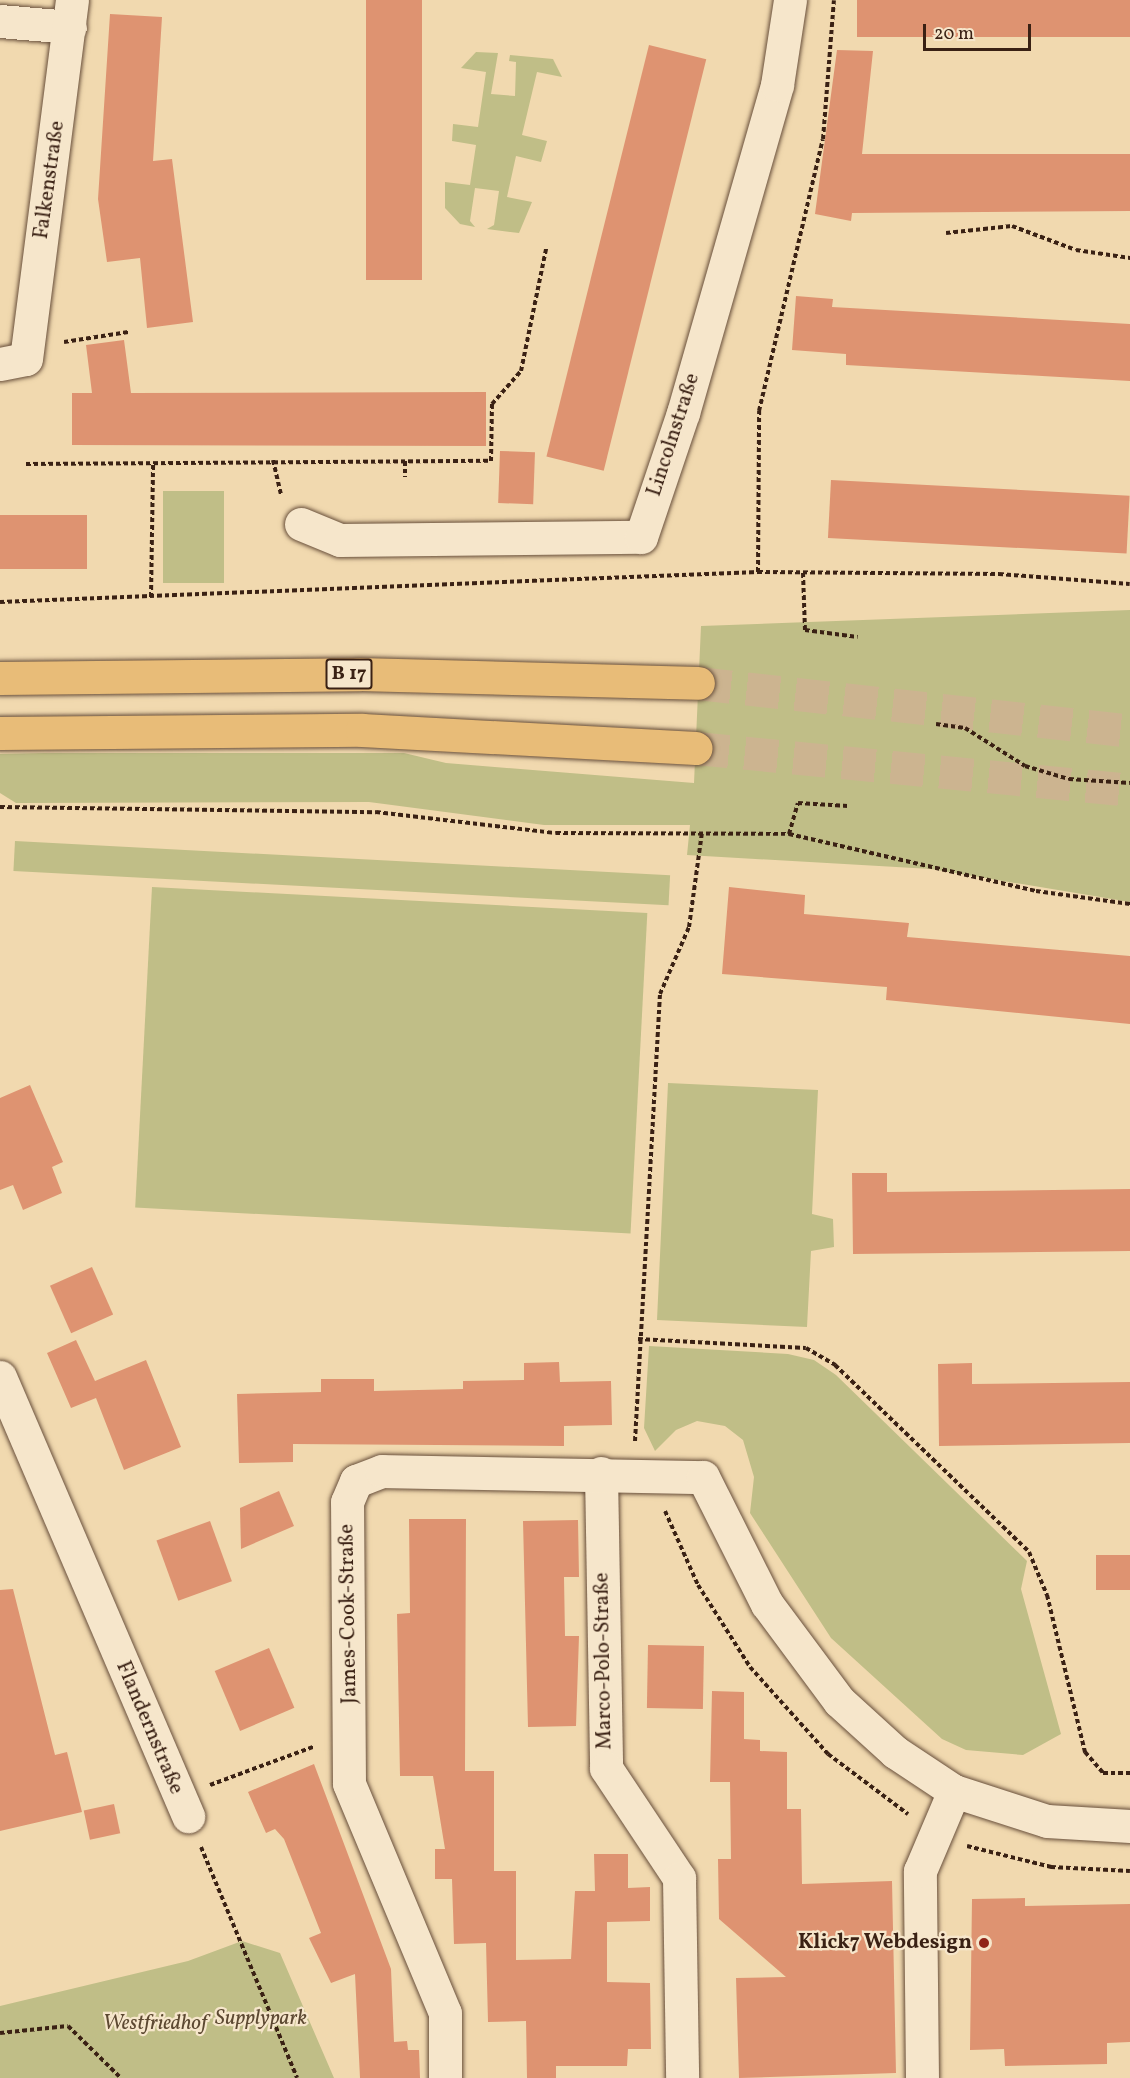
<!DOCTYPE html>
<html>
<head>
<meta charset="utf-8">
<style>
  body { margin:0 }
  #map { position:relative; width:1130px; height:2078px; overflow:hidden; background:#f1d9af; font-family:Vollkorn,serif }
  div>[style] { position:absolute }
  .green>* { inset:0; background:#c0be87; transform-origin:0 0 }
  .building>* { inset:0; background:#de9371; transform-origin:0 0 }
  .trunk-tunnel>* { height:33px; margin-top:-16.5px; transform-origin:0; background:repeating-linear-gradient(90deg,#ccb490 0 33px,transparent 0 49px) }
  .path>* { height:4px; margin-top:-2px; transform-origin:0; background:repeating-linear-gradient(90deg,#3a2114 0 4.5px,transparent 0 7.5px) }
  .roads { filter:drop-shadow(0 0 2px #684f3b) drop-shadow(0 0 2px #684f3b) }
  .minor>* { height:33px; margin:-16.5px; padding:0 16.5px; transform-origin:16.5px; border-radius:16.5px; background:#f6e6cb }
  .trunk>* { height:33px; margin:-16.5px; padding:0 16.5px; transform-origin:16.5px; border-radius:16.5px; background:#e8bc78 }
  .dots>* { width:16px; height:16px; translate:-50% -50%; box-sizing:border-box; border:3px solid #f6e6cb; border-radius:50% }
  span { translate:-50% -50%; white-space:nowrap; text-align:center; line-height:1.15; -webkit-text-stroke:4.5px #f6e6cb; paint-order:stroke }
  .shield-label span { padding:2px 4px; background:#f6e6cb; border:2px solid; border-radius:4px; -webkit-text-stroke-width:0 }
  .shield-label { font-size:20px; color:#3a2114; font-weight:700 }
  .street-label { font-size:21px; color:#3a2114 }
  .poi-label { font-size:21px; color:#3a2114; font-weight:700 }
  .right { translate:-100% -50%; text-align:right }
  .park-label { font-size:21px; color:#5c4831; font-style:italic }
  .scale { position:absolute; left:923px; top:24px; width:108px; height:27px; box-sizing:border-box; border:3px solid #3a2114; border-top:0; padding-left:8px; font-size:18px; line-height:21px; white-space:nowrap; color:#3a2114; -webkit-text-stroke:4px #f6e6cb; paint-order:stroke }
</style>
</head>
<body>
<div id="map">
  <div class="green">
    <i style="clip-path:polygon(476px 52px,498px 53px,491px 94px,515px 96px,516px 62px,509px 61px,510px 55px,553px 59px,562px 77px,537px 72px,522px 135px,547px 141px,541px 162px,516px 156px,507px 197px,532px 202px,519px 233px,487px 229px,494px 225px,499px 191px,475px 188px,470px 221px,475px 227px,460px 224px,445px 208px,445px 182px,470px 185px,476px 145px,452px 141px,453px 124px,478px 127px,486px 72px,461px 68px)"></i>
    <i style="left:163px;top:491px;width:61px;height:92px"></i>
    <i style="clip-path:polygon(1130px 610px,1130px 902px,931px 869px,687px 855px,690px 825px,544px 825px,369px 802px,16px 803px,0 793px,0 754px,44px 753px,404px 753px,446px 763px,694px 783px,701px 626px)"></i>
    <i style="left:15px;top:841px;width:656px;height:30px;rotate:3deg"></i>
    <i style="left:152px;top:887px;width:496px;height:321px;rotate:3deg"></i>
    <i style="clip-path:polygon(668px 1083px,818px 1090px,812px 1214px,833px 1219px,834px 1247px,811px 1251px,807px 1327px,657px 1320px)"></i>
    <i style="clip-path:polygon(649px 1346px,788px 1354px,814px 1360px,836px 1375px,1027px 1561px,1021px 1589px,1061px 1734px,1023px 1755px,966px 1750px,942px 1739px,831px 1638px,750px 1513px,754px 1477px,743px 1440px,725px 1426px,697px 1421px,676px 1430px,655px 1451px,644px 1428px)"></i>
    <i style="clip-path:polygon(242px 1941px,280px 1953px,334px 2078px,0 2078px,0 2006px,188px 1961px)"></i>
  </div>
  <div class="building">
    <i style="left:366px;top:0;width:56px;height:280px"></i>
    <i style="left:857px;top:0;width:273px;height:37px"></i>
    <i style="clip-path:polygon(110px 14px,162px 17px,153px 161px,172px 159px,193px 322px,147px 328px,140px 258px,107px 262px,98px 199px)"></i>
    <i style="left:649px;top:45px;width:59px;height:424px;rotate:14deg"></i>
    <i style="clip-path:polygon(837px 50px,873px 51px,862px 154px,1130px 154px,1130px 211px,852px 213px,851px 221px,815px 214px)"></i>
    <i style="clip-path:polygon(796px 296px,833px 299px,832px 307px,1130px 324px,1130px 381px,846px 365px,846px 354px,792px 350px)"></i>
    <i style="clip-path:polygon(124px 340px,131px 393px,486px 392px,486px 446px,72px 445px,72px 393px,92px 393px,86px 345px)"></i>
    <i style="left:500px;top:451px;width:35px;height:52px;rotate:2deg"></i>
    <i style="left:831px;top:480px;width:299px;height:58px;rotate:3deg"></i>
    <i style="left:87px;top:515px;width:54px;height:87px;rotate:90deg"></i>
    <i style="clip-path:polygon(729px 887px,805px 895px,804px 914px,909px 923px,907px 937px,1130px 956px,1130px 1024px,886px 1000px,887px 987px,722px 974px)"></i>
    <i style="clip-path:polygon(30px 1085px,63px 1162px,52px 1167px,62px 1193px,23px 1210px,13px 1185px,0 1190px,0 1098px)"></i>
    <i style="clip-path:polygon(852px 1173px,887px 1173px,887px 1192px,1130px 1189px,1130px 1251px,853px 1254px)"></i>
    <i style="left:92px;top:1267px;width:52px;height:46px;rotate:66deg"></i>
    <i style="clip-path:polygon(76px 1340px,95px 1381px,146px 1360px,181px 1447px,124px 1470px,96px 1398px,71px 1408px,47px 1353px)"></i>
    <i style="clip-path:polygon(559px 1362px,560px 1382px,611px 1381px,612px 1425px,564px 1426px,564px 1446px,293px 1444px,293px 1462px,239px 1463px,237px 1394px,321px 1392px,321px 1379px,374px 1379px,374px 1391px,463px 1389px,463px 1381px,524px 1380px,524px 1363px)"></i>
    <i style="clip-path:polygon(972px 1363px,972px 1384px,1130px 1382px,1130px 1443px,939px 1446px,938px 1364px)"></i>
    <i style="clip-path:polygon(279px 1491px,294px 1526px,241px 1549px,240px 1508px)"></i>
    <i style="clip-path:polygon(409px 1519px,466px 1519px,465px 1771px,494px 1771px,494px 1871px,516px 1871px,516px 1960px,571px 1959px,575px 1891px,595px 1891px,594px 1854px,628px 1854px,628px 1888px,650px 1887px,650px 1921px,607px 1922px,607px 1982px,650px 1983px,651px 2049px,628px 2049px,627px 2066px,556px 2066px,556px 2078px,527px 2078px,526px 2021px,488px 2022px,486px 1943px,454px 1944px,452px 1879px,435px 1879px,435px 1849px,445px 1849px,433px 1776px,400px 1776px,397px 1614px,410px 1613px)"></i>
    <i style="clip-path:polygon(578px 1520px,579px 1577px,564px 1577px,565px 1636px,579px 1636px,576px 1726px,528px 1727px,523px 1521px)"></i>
    <i style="left:210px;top:1521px;width:64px;height:57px;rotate:70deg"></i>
    <i style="left:1130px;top:1555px;width:35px;height:34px;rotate:90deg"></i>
    <i style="clip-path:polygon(13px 1589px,55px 1755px,67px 1752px,82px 1812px,0 1831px,0 1590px)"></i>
    <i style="left:648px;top:1645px;width:56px;height:63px;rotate:1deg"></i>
    <i style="left:269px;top:1648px;width:65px;height:59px;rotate:67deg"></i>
    <i style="clip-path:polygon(712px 1691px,744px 1692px,744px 1739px,760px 1740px,760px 1751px,787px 1752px,787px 1809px,801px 1809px,802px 1884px,892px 1881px,896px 2073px,739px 2078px,736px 1978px,786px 1977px,719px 1919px,718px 1859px,731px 1859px,730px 1782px,710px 1782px)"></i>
    <i style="clip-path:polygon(314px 1764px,391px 1969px,394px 2042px,407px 2041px,408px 2050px,419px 2050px,420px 2078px,360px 2078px,355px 1974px,331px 1983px,309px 1938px,321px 1933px,284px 1839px,275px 1829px,266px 1833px,248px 1792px)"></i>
    <i style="left:114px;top:1804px;width:30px;height:31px;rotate:78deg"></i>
    <i style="clip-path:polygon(1025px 1898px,1025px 1906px,1130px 1904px,1130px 2042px,1107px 2043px,1107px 2064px,1005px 2066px,1004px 2049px,970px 2050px,972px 1899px)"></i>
  </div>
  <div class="trunk-tunnel">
    <i style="left:698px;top:683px;width:435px;rotate:6.3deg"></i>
    <i style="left:696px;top:748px;width:436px;rotate:5.5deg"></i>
  </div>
  <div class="path">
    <i style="left:946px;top:233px;width:66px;rotate:-6.1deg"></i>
    <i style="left:1012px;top:226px;width:68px;rotate:20.6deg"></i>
    <i style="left:1076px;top:250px;width:55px;rotate:8.4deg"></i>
    <i style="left:64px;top:342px;width:65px;rotate:-8.9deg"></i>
    <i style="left:273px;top:460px;width:37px;rotate:77deg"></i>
    <i style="left:405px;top:461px;width:16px;rotate:90deg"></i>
    <i style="left:26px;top:464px;width:465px;rotate:-0.4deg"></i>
    <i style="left:491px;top:461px;width:57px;rotate:-89deg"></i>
    <i style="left:492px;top:404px;width:44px;rotate:-48.7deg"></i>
    <i style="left:521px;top:371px;width:125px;rotate:-78.4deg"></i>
    <i style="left:758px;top:572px;width:161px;rotate:-89.6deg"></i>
    <i style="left:759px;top:411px;width:279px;rotate:-76.8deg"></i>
    <i style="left:823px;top:139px;width:139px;rotate:-85.5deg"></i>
    <i style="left:803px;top:573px;width:57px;rotate:88deg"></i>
    <i style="left:805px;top:630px;width:53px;rotate:7.5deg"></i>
    <i style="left:151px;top:597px;width:133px;rotate:-89.1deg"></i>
    <i style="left:0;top:602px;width:759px;rotate:-2.27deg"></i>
    <i style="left:758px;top:572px;width:241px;rotate:0.5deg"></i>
    <i style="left:999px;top:574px;width:131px;rotate:4.4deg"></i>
    <i style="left:936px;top:724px;width:29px;rotate:8deg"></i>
    <i style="left:965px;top:728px;width:71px;rotate:32.3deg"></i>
    <i style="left:1025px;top:766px;width:46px;rotate:16.5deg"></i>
    <i style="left:1069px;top:779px;width:61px;rotate:3.8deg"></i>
    <i style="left:0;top:807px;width:376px;rotate:0.8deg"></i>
    <i style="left:376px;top:812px;width:181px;rotate:6.7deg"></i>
    <i style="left:556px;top:833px;width:233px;rotate:0.2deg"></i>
    <i style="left:789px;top:834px;width:253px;rotate:13deg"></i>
    <i style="left:1036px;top:891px;width:95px;rotate:7.9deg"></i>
    <i style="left:789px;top:834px;width:32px;rotate:-74deg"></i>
    <i style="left:798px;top:803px;width:50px;rotate:3.4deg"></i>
    <i style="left:638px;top:1339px;width:168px;rotate:3.1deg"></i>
    <i style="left:806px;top:1348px;width:34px;rotate:30deg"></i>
    <i style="left:835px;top:1365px;width:269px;rotate:43.9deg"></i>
    <i style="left:1029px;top:1552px;width:47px;rotate:67.3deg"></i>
    <i style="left:1047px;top:1595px;width:162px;rotate:76.4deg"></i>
    <i style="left:1085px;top:1752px;width:28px;rotate:49deg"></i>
    <i style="left:1103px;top:1773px;width:27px"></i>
    <i style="left:635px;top:1441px;width:448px;rotate:-86.8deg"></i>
    <i style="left:660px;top:994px;width:73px;rotate:-66.6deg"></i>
    <i style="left:689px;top:927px;width:96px;rotate:-82.2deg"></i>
    <i style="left:665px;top:1511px;width:81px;rotate:66deg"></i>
    <i style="left:698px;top:1585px;width:97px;rotate:57.6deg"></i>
    <i style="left:750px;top:1667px;width:117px;rotate:48.1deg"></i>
    <i style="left:828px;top:1754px;width:100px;rotate:36.9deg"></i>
    <i style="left:210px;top:1785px;width:110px;rotate:-20.3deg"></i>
    <i style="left:967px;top:1846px;width:87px;rotate:14deg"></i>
    <i style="left:1051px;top:1867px;width:79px;rotate:2.9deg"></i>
    <i style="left:201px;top:1847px;width:250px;rotate:67.4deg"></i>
    <i style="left:0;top:2033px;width:68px;rotate:-5.9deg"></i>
    <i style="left:68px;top:2026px;width:74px;rotate:44.5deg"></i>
  </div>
  <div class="roads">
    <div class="minor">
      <i style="left:0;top:21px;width:70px;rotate:4.9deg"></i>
      <i style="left:0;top:364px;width:26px;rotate:-11deg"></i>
      <i style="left:26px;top:359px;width:362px;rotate:-82.7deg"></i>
      <i style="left:301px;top:524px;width:42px;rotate:22.3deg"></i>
      <i style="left:340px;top:540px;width:301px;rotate:-0.6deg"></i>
      <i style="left:641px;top:537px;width:131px;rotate:-71.3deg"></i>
      <i style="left:683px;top:413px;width:341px;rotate:-74deg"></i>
      <i style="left:777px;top:85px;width:86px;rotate:-81.3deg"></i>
      <i style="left:0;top:1377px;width:478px;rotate:66.8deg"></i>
      <i style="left:601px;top:1473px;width:295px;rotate:89deg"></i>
      <i style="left:606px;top:1768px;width:132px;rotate:56.4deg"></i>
      <i style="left:679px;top:1878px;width:200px;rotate:89.1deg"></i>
      <i style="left:445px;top:2078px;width:65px;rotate:-90deg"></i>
      <i style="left:445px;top:2013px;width:249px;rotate:-112.7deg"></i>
      <i style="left:349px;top:1783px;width:281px;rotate:-90.4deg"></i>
      <i style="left:347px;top:1502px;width:23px;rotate:-67deg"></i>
      <i style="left:356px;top:1481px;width:28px;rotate:-21deg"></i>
      <i style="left:382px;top:1471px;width:321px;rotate:1.1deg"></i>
      <i style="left:703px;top:1477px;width:142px;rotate:63.3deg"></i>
      <i style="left:767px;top:1604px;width:121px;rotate:53.4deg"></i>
      <i style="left:839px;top:1701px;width:76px;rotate:42.3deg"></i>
      <i style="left:895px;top:1752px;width:71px;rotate:33.5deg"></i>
      <i style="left:954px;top:1791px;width:98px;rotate:17.9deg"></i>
      <i style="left:1047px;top:1821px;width:83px;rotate:3.4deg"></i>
      <i style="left:922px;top:2078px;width:207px;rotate:-90.6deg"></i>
      <i style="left:920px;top:1871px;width:87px;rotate:-67deg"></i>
    </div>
    <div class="trunk">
      <i style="left:0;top:678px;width:359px;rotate:-0.6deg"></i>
      <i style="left:359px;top:674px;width:339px;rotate:1.5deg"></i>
      <i style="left:0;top:733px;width:362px;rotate:-0.5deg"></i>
      <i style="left:362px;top:730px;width:334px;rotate:3.1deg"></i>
    </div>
  </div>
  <div class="dots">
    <i style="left:984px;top:1943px;background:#8f2418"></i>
  </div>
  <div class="shield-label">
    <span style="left:349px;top:674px">B 17</span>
  </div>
  <div class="street-label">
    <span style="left:50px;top:180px;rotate:-82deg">Falkenstraße</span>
    <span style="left:674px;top:435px;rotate:-72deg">Lincolnstraße</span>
    <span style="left:349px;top:1614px;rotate:-91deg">James-Cook-Straße</span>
    <span style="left:604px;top:1661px;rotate:-91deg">Marco-Polo-Straße</span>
    <span style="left:149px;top:1728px;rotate:67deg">Flandernstraße</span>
  </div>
  <div class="poi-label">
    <span class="right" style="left:972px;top:1943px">Klick7 Webdesign</span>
  </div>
  <div class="park-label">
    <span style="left:261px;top:2019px">Supplypark</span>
    <span style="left:155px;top:2024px">Westfriedhof</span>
  </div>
  <div class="scale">20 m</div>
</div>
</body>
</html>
